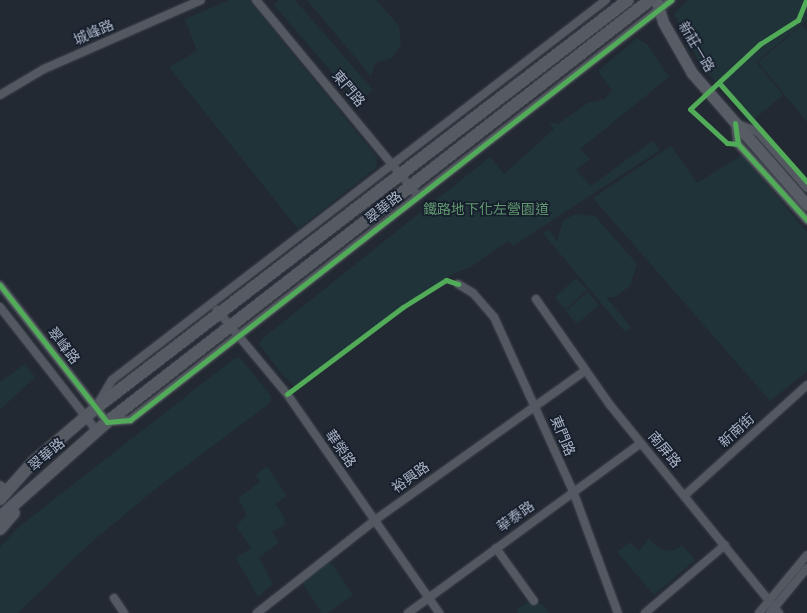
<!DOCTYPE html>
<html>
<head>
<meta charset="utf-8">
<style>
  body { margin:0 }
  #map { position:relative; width:807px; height:613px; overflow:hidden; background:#232932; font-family:Signika,"Noto Sans TC",sans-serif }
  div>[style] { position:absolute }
  .green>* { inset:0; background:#203338; transform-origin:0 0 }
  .roads { filter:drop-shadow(0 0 1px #40444c) drop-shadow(0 0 1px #40444c) }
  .street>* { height:8px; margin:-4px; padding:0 4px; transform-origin:4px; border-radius:4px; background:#535861 }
  .secondary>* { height:11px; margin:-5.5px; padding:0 5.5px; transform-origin:5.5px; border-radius:5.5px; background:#575c65 }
  .primary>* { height:12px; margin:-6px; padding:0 6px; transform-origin:6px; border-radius:6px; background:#555a63 }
  .cycleway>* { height:5px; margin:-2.5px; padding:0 2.5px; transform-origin:2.5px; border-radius:2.5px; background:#51ab58 }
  span { translate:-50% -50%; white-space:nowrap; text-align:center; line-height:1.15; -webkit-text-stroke:3.5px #171f2d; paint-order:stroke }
  .street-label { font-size:14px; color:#abb4c6 }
  .park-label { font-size:14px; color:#619870 }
</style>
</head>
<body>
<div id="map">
  <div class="green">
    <i style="clip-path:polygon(230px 0,249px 0,377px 157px,376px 168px,298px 229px,169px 67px,197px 51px,185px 19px)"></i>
    <i style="clip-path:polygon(279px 0,295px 0,373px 90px,358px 103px,274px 5px)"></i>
    <i style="clip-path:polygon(307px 0,376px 0,399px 26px,401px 45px,392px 58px,375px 63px,371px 76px)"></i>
    <i style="clip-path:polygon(688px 0,807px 0,807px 20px,756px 62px,783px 95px,750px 123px,699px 62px,674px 14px)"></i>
    <i style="clip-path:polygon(802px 25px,807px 31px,807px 122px,758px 62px)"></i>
    <i style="clip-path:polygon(637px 38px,648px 45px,669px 77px,580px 149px,590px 159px,576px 170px,591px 186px,652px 141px,660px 150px,513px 246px,508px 241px,471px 267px,448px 276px,294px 386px,281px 373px,259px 344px,263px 338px,490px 157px,504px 174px,554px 129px,549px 122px,558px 124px,588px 103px,605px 99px,612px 90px,598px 71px)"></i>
    <i style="clip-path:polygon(671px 146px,697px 183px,742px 155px,807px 232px,807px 371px,770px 401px,593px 198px)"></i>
    <i style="clip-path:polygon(575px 214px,595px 216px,637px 264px,630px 286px,615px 297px,606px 297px,631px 327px,625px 332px,543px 233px,549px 230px,557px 241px,563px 221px)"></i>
    <i style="left:576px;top:278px;width:16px;height:29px;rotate:47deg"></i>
    <i style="left:588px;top:292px;width:17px;height:29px;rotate:50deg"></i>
    <i style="clip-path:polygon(235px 358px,240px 358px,271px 396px,270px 403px,153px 491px,88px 545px,18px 613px,0 613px,0 547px,20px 526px)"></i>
    <i style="clip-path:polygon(25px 364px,35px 377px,0 410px,0 382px)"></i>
    <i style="clip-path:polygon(267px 466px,287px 496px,275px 504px,284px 516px,285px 525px,272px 532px,279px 542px,259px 558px,273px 584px,258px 597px,236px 558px,251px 548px,236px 526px,247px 515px,238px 498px,260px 482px,256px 475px)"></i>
    <i style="clip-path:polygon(649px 539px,660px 549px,673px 551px,682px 545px,695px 560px,654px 595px,617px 552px,630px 542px,639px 551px)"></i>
    <i style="clip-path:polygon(328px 558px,353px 595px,328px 613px,321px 613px,301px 580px)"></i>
    <i style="clip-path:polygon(531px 600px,542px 604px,549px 613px,518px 613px,516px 610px)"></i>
  </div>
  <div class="roads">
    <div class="street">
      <i style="left:256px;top:0;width:254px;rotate:50.4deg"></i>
      <i style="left:0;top:95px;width:51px;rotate:-30.6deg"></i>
      <i style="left:44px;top:69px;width:171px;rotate:-23.7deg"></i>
      <i style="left:735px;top:123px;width:21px;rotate:82deg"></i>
      <i style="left:738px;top:144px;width:103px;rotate:47.8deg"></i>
      <i style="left:738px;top:124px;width:22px;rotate:22deg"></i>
      <i style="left:758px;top:132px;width:74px;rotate:48.8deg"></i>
      <i style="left:458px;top:284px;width:17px;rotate:31deg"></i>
      <i style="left:473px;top:293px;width:32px;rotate:49deg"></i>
      <i style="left:494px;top:317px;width:191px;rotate:65.6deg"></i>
      <i style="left:573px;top:491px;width:130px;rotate:69.8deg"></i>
      <i style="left:0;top:285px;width:174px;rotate:52deg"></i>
      <i style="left:107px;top:422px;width:23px;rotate:-5deg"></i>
      <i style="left:130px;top:420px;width:685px;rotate:-37.82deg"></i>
      <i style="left:536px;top:299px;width:129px;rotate:55.1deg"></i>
      <i style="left:610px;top:405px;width:268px;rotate:50.9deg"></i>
      <i style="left:0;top:307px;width:157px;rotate:52deg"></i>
      <i style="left:217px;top:310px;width:109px;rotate:50.2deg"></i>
      <i style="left:287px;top:394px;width:267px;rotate:55.2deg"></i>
      <i style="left:97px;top:405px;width:29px;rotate:-59deg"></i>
      <i style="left:112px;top:380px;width:623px;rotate:-37.57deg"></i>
      <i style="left:0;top:485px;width:7px;rotate:34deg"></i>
      <i style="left:685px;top:495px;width:164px;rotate:-42deg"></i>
      <i style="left:496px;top:548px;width:65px;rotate:54.4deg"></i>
      <i style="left:114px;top:598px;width:18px;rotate:56deg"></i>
      <i style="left:257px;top:613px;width:150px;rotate:-38.2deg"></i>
      <i style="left:375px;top:520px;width:257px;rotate:-35.4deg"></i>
      <i style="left:408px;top:613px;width:288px;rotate:-36.1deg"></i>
      <i style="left:645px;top:613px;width:105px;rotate:-40.4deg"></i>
      <i style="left:759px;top:613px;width:75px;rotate:-50.4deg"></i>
      <i style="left:770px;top:613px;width:58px;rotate:-50.6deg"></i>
    </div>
    <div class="secondary">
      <i style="left:656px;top:0;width:23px;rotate:72deg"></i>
      <i style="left:663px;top:22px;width:59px;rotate:60.4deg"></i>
      <i style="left:692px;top:73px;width:175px;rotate:48.9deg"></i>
    </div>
    <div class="primary">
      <i style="left:0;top:499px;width:50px;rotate:-48.3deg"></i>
      <i style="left:33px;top:462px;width:83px;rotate:-40.6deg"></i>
      <i style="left:96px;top:408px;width:670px;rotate:-37.49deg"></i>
      <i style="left:0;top:517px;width:143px;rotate:-41.6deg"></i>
      <i style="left:107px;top:422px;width:688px;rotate:-37.85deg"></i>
      <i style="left:0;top:529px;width:21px;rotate:-49deg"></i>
    </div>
  </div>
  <div class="cycleway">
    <i style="left:720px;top:84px;width:131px;rotate:48.4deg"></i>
    <i style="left:735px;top:123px;width:21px;rotate:82deg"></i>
    <i style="left:738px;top:144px;width:103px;rotate:47.8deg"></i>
    <i style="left:738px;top:144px;width:11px;rotate:-175deg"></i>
    <i style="left:727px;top:143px;width:50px;rotate:-137.4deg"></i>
    <i style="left:690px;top:109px;width:96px;rotate:-42.9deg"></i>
    <i style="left:760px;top:44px;width:45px;rotate:-32.3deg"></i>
    <i style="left:798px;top:20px;width:22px;rotate:-68deg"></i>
    <i style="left:0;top:285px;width:174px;rotate:52deg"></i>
    <i style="left:107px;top:422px;width:23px;rotate:-5deg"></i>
    <i style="left:130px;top:420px;width:685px;rotate:-37.82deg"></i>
    <i style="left:287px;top:394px;width:145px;rotate:-36.9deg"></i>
    <i style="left:403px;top:307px;width:51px;rotate:-32.1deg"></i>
    <i style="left:446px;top:280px;width:13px;rotate:18deg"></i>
  </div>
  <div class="street-label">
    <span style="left:94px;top:33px;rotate:-24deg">城峰路</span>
    <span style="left:696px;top:47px;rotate:59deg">新莊一路</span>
    <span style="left:348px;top:89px;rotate:50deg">東門路</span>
    <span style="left:384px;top:208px;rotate:-39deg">翠華路</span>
    <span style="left:63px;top:346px;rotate:52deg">翠峰路</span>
    <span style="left:737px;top:431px;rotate:-42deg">新南街</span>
    <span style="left:562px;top:436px;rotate:67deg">東門路</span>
    <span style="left:340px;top:449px;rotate:55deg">華榮路</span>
    <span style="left:664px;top:450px;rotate:50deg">南屏路</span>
    <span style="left:47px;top:455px;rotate:-41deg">翠華路</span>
    <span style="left:411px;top:478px;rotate:-36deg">裕興路</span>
    <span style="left:516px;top:517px;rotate:-36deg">華泰路</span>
  </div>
  <div class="park-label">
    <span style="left:486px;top:210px">鐵路地下化左營園道</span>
  </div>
</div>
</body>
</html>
